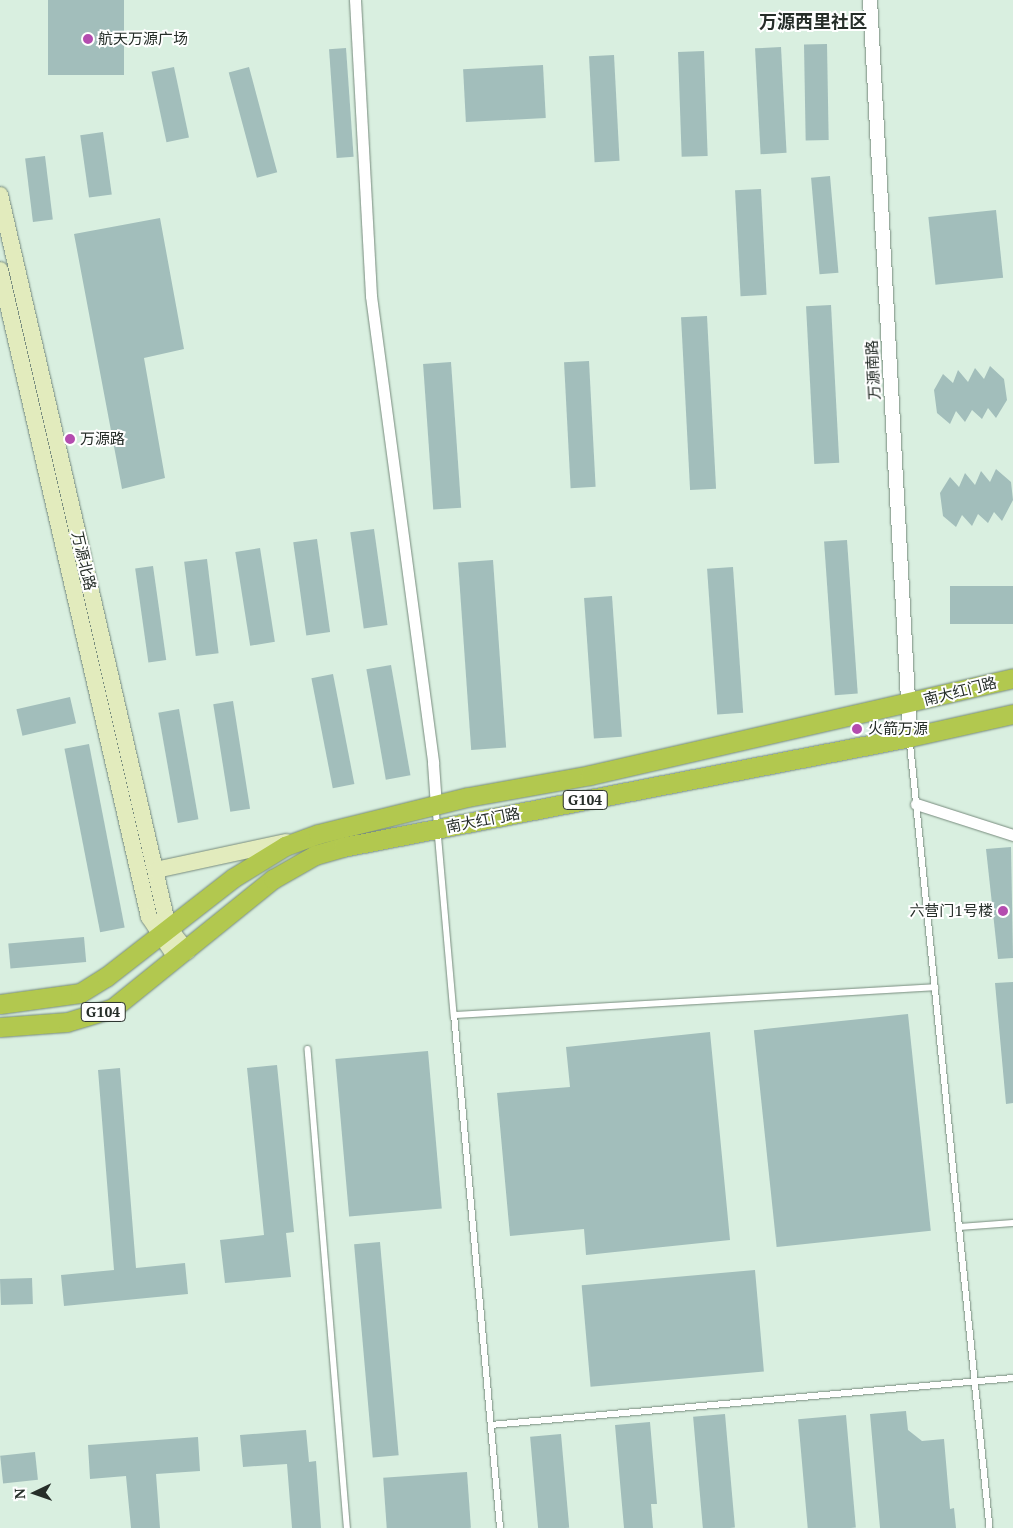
<!DOCTYPE html>
<html>
<head>
<meta charset="utf-8">
<style>
  body { margin:0 }
  #map { position:relative; width:1013px; height:1528px; overflow:hidden; background:#d9efe0; font-family:"Noto Serif","Noto Sans SC",serif }
  div>[style] { position:absolute }
  .building>* { inset:0; background:#a2bebb; transform-origin:0 0 }
  .roads { filter:drop-shadow(0 0 1px #778b7d) drop-shadow(0 0 1px #778b7d) }
  .service>* { height:5.5px; margin:-2.75px; padding:0 2.75px; transform-origin:2.75px; border-radius:2.75px; background:#fff }
  .minor>* { height:11px; margin:-5.5px; padding:0 5.5px; transform-origin:5.5px; border-radius:5.5px; background:#fff }
  .tertiary>* { height:14px; margin:-7px; padding:0 7px; transform-origin:7px; border-radius:7px; background:#fff }
  .secondary>* { height:16px; margin:-8px; padding:0 8px; transform-origin:8px; border-radius:8px; background:#e2ebbd }
  .trunk>* { height:19px; margin:-9.5px; padding:0 9.5px; transform-origin:9.5px; border-radius:9.5px; background:#b2c84f }
  .dots>* { width:14px; height:14px; translate:-50% -50%; box-sizing:border-box; border:2px solid #fff; border-radius:50% }
  span { translate:-50% -50%; white-space:nowrap; text-align:center; line-height:1.15; -webkit-text-stroke:4px #fff; paint-order:stroke }
  .shield-label span { padding:1px 4px; background:#fff; border:1px solid; border-radius:4px; -webkit-text-stroke-width:0 }
  .shield-label { font-size:14px; color:#262e29; font-weight:700 }
  .poi-label { font-size:15px; color:#262e29 }
  .left { translate:0 -50%; text-align:left }
  .right { translate:-100% -50%; text-align:right }
  .street-label { font-size:15px; color:#262e29 }
  .quarter-label { font-size:18px; color:#262e29; font-weight:700 }
  .north { position:absolute; left:10px; top:1468px; width:50px; height:50px; -webkit-text-stroke:4px #fff; paint-order:stroke; rotate:267deg; font-size:14px; font-weight:700; line-height:20px; text-align:center; color:#262e29 }
  .north::after { content:''; display:block; margin:auto; width:18px; height:22px; background:#262e29; clip-path:polygon(50% 0,100% 100%,50% 72%,0 100%) }
</style>
</head>
<body>
<div id="map">
  <div class="building">
    <i style="left:48px;top:0;width:76px;height:75px"></i>
    <i style="left:827px;top:44px;width:96px;height:23px;rotate:89deg"></i>
    <i style="left:781px;top:47px;width:106px;height:26px;rotate:87deg"></i>
    <i style="left:346px;top:48px;width:109px;height:17px;rotate:86deg"></i>
    <i style="left:704px;top:51px;width:105px;height:26px;rotate:88deg"></i>
    <i style="left:614px;top:55px;width:106px;height:25px;rotate:87deg"></i>
    <i style="left:543px;top:65px;width:53px;height:80px;rotate:87deg"></i>
    <i style="left:174px;top:67px;width:72px;height:23px;rotate:78deg"></i>
    <i style="left:249px;top:67px;width:109px;height:21px;rotate:75deg"></i>
    <i style="left:103px;top:132px;width:63px;height:23px;rotate:82deg"></i>
    <i style="left:45px;top:156px;width:64px;height:20px;rotate:83deg"></i>
    <i style="left:830px;top:176px;width:97px;height:19px;rotate:85deg"></i>
    <i style="left:761px;top:189px;width:106px;height:26px;rotate:87deg"></i>
    <i style="left:996px;top:210px;width:68px;height:68px;rotate:84deg"></i>
    <i style="clip-path:polygon(160px 218px,184px 349px,144px 358px,165px 478px,122px 489px,74px 234px)"></i>
    <i style="left:831px;top:305px;width:158px;height:25px;rotate:87deg"></i>
    <i style="left:707px;top:316px;width:173px;height:26px;rotate:87deg"></i>
    <i style="left:589px;top:361px;width:126px;height:25px;rotate:87deg"></i>
    <i style="left:451px;top:362px;width:146px;height:28px;rotate:86deg"></i>
    <i style="clip-path:polygon(990px 366px,1004px 379px,1007px 400px,996px 418px,988px 408px,982px 419px,972px 410px,965px 422px,956px 411px,950px 424px,937px 413px,934px 390px,943px 374px,953px 383px,958px 370px,968px 382px,975px 368px,984px 379px)"></i>
    <i style="clip-path:polygon(996px 469px,1011px 482px,1013px 500px,1002px 521px,994px 512px,988px 523px,978px 514px,972px 526px,962px 515px,956px 527px,943px 516px,940px 493px,950px 477px,959px 487px,965px 473px,975px 485px,981px 471px,990px 482px)"></i>
    <i style="left:374px;top:529px;width:97px;height:24px;rotate:82deg"></i>
    <i style="left:317px;top:539px;width:94px;height:24px;rotate:82deg"></i>
    <i style="left:847px;top:540px;width:154px;height:23px;rotate:86deg"></i>
    <i style="left:260px;top:548px;width:95px;height:25px;rotate:81deg"></i>
    <i style="left:207px;top:559px;width:95px;height:23px;rotate:83deg"></i>
    <i style="left:493px;top:560px;width:188px;height:35px;rotate:86deg"></i>
    <i style="left:153px;top:566px;width:95px;height:18px;rotate:82deg"></i>
    <i style="left:733px;top:567px;width:146px;height:26px;rotate:86deg"></i>
    <i style="left:1013px;top:586px;width:38px;height:63px;rotate:90deg"></i>
    <i style="left:612px;top:596px;width:141px;height:28px;rotate:86deg"></i>
    <i style="left:391px;top:665px;width:112px;height:25px;rotate:80deg"></i>
    <i style="left:333px;top:674px;width:112px;height:22px;rotate:79deg"></i>
    <i style="left:70px;top:697px;width:27px;height:55px;rotate:77deg"></i>
    <i style="left:233px;top:701px;width:109px;height:20px;rotate:81deg"></i>
    <i style="left:179px;top:709px;width:112px;height:21px;rotate:80deg"></i>
    <i style="left:89px;top:744px;width:187px;height:25px;rotate:79deg"></i>
    <i style="clip-path:polygon(1011px 847px,1013px 958px,998px 959px,986px 849px)"></i>
    <i style="left:84px;top:937px;width:25px;height:76px;rotate:85deg"></i>
    <i style="clip-path:polygon(1013px 982px,1013px 1103px,1006px 1104px,995px 983px)"></i>
    <i style="left:908px;top:1014px;width:218px;height:155px;rotate:84deg"></i>
    <i style="clip-path:polygon(710px 1032px,730px 1240px,586px 1255px,584px 1229px,510px 1236px,497px 1093px,570px 1087px,566px 1047px)"></i>
    <i style="left:428px;top:1051px;width:158px;height:93px;rotate:85deg"></i>
    <i style="clip-path:polygon(277px 1065px,294px 1232px,286px 1233px,291px 1277px,225px 1283px,220px 1240px,264px 1235px,247px 1068px)"></i>
    <i style="clip-path:polygon(120px 1068px,136px 1268px,185px 1263px,188px 1294px,64px 1306px,61px 1275px,114px 1270px,98px 1070px)"></i>
    <i style="left:380px;top:1242px;width:214px;height:26px;rotate:85deg"></i>
    <i style="left:755px;top:1270px;width:102px;height:174px;rotate:85deg"></i>
    <i style="left:32px;top:1278px;width:26px;height:32px;rotate:88deg"></i>
    <i style="clip-path:polygon(906px 1411px,908px 1430px,922px 1441px,944px 1439px,950px 1509px,954px 1508px,956px 1528px,880px 1528px,870px 1414px)"></i>
    <i style="left:725px;top:1414px;width:114px;height:32px;rotate:85deg"></i>
    <i style="left:846px;top:1415px;width:113px;height:48px;rotate:85deg"></i>
    <i style="clip-path:polygon(650px 1422px,657px 1504px,651px 1504px,653px 1528px,624px 1528px,615px 1425px)"></i>
    <i style="clip-path:polygon(306px 1430px,309px 1462px,316px 1461px,321px 1528px,292px 1528px,287px 1464px,243px 1467px,240px 1435px)"></i>
    <i style="left:561px;top:1434px;width:94px;height:31px;rotate:85deg"></i>
    <i style="clip-path:polygon(198px 1437px,200px 1471px,156px 1474px,160px 1528px,131px 1528px,126px 1476px,90px 1479px,88px 1445px)"></i>
    <i style="left:35px;top:1452px;width:28px;height:35px;rotate:84deg"></i>
    <i style="left:467px;top:1472px;width:56px;height:84px;rotate:86deg"></i>
  </div>
  <div class="roads">
    <div class="service">
      <i style="left:910px;top:739px;width:793px;rotate:84.21deg"></i>
      <i style="left:436px;top:808px;width:208px;rotate:85deg"></i>
      <i style="left:308px;top:1049px;width:481px;rotate:85.3deg"></i>
      <i style="left:959px;top:1227px;width:54px;rotate:-4.2deg"></i>
      <i style="left:491px;top:1425px;width:524px;rotate:-5.14deg"></i>
      <i style="left:500px;top:1528px;width:515px;rotate:-95.12deg"></i>
      <i style="left:454px;top:1015px;width:482px;rotate:-3.3deg"></i>
    </div>
    <div class="minor">
      <i style="left:355px;top:0;width:296px;rotate:86.9deg"></i>
      <i style="left:371px;top:296px;width:471px;rotate:82.4deg"></i>
      <i style="left:433px;top:763px;width:43px;rotate:86deg"></i>
      <i style="left:916px;top:804px;width:102px;rotate:17.7deg"></i>
    </div>
    <div class="tertiary">
      <i style="left:870px;top:0;width:738px;rotate:86.89deg"></i>
    </div>
    <div class="secondary">
      <i style="left:0;top:195px;width:751px;rotate:77.07deg"></i>
      <i style="left:168px;top:927px;width:31px;rotate:52deg"></i>
      <i style="left:0;top:270px;width:664px;rotate:77.03deg"></i>
      <i style="left:149px;top:917px;width:50px;rotate:56.3deg"></i>
      <i style="left:156px;top:870px;width:133px;rotate:-12.2deg"></i>
    </div>
    <div class="trunk">
      <i style="left:0;top:1004px;width:81px;rotate:-7.8deg"></i>
      <i style="left:80px;top:993px;width:31px;rotate:-32deg"></i>
      <i style="left:106px;top:977px;width:161px;rotate:-37.9deg"></i>
      <i style="left:233px;top:878px;width:61px;rotate:-31.6deg"></i>
      <i style="left:285px;top:846px;width:35px;rotate:-20deg"></i>
      <i style="left:318px;top:834px;width:154px;rotate:-13.9deg"></i>
      <i style="left:468px;top:797px;width:124px;rotate:-10.2deg"></i>
      <i style="left:590px;top:775px;width:434px;rotate:-12.9deg"></i>
      <i style="left:0;top:1027px;width:67px;rotate:-4.3deg"></i>
      <i style="left:67px;top:1022px;width:48px;rotate:-16.9deg"></i>
      <i style="left:113px;top:1008px;width:206px;rotate:-38.9deg"></i>
      <i style="left:273px;top:879px;width:48px;rotate:-29.7deg"></i>
      <i style="left:315px;top:855px;width:29px;rotate:-16deg"></i>
      <i style="left:343px;top:847px;width:578px;rotate:-10.98deg"></i>
      <i style="left:910px;top:737px;width:106px;rotate:-12.6deg"></i>
    </div>
  </div>
  <div class="dots">
    <i style="left:88px;top:39px;background:#b44caf"></i>
    <i style="left:70px;top:439px;background:#b44caf"></i>
    <i style="left:857px;top:729px;background:#b44caf"></i>
    <i style="left:1003px;top:911px;background:#b44caf"></i>
  </div>
  <div class="shield-label">
    <span style="left:585px;top:800px">G104</span>
    <span style="left:103px;top:1012px">G104</span>
  </div>
  <div class="poi-label">
    <span class="left" style="left:98px;top:39px">航天万源广场</span>
    <span class="left" style="left:80px;top:439px">万源路</span>
    <span class="left" style="left:868px;top:729px">火箭万源</span>
    <span class="right" style="left:993px;top:911px">六营门1号楼</span>
  </div>
  <div class="street-label">
    <span style="left:873px;top:370px;rotate:-93deg">万源南路</span>
    <span style="left:84px;top:561px;rotate:77deg">万源北路</span>
    <span style="left:960px;top:691px;rotate:-14deg">南大红门路</span>
    <span style="left:483px;top:820px;rotate:-11deg">南大红门路</span>
  </div>
  <div class="quarter-label">
    <span style="left:813px;top:21px">万源西里社区</span>
  </div>
  <div class="north">N</div>
</div>
</body>
</html>
